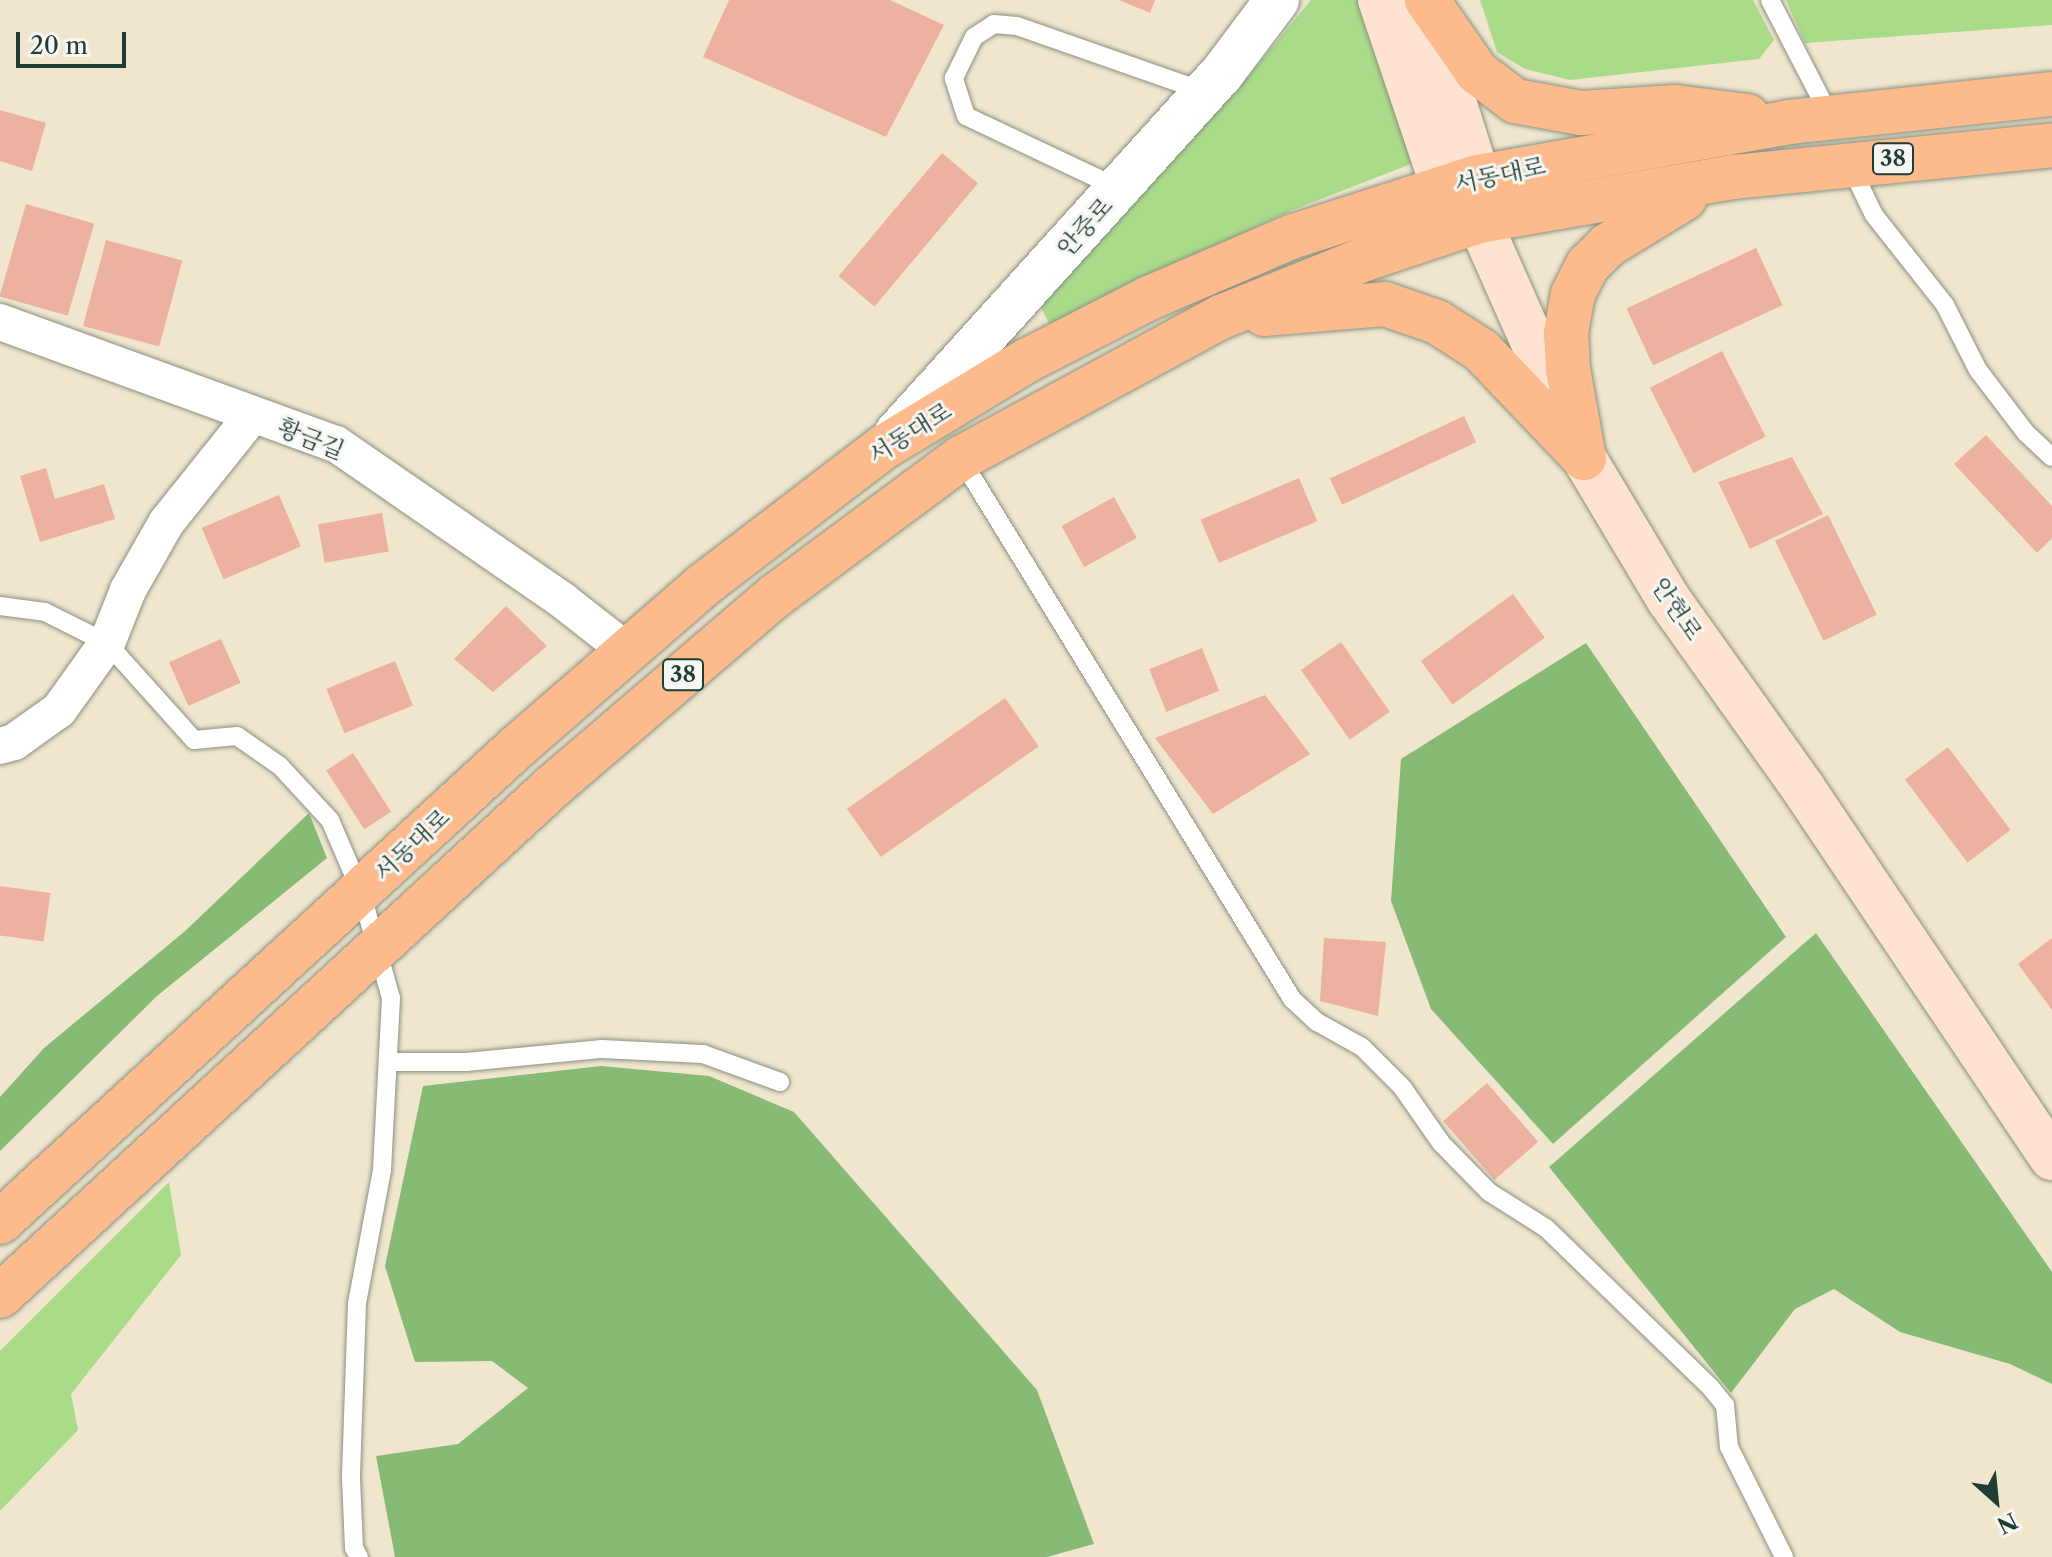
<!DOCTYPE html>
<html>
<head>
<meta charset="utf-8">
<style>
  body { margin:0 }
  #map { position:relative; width:2052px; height:1557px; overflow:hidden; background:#f0e6ce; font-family:"Libre Caslon Text","Noto Serif KR",serif }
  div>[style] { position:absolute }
  .green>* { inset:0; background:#aadb89 }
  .forest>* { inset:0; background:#87bb75 }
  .building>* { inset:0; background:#edb29f; transform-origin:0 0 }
  .roads { filter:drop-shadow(0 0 2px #889281) drop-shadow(0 0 2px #889281) }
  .service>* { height:18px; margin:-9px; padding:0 9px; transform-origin:9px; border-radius:9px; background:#fff }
  .minor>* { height:36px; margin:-18px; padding:0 18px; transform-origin:18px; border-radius:18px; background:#fff }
  .tertiary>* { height:44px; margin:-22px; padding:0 22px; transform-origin:22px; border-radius:22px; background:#fff }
  .secondary>* { height:44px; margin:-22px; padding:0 22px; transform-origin:22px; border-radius:22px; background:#fee3d1 }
  .primary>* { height:44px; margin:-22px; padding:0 22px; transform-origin:22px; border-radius:22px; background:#fcba8d }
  span { translate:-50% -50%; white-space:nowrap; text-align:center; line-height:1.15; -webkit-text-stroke:6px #f6f6f2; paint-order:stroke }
  .shield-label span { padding:2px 6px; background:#f6f6f2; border:2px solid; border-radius:6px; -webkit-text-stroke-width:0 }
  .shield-label { font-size:22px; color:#1f3d34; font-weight:700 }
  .street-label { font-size:24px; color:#1f3d34 }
  .north { position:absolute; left:1956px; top:1461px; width:80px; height:80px; -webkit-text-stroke:6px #f6f6f2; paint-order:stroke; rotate:153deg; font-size:22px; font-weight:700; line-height:32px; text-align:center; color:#1f3d34 }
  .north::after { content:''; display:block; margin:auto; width:28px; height:36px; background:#1f3d34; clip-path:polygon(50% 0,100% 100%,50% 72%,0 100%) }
  .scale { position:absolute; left:16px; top:32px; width:110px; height:36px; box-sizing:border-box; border:4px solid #1f3d34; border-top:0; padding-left:10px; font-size:24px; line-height:28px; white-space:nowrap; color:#1f3d34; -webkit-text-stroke:6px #f6f6f2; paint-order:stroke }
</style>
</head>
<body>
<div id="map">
  <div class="green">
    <i style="clip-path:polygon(1311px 0,1358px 0,1421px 160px,1288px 212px,1050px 325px,1039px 304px,1250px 74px)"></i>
    <i style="clip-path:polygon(1480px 0,1753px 0,1774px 40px,1759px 59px,1570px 80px,1525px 69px,1497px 52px)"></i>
    <i style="clip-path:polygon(1786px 0,2052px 0,2052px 25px,1805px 43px)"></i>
    <i style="clip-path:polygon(169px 1182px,181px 1255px,71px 1394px,78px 1430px,0 1511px,0 1351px)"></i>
  </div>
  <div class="forest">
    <i style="clip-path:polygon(1586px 643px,1786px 937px,1553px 1144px,1431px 1009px,1391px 901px,1401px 759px)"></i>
    <i style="clip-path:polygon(309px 813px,327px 858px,157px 996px,0 1151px,0 1097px,44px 1048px,184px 932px)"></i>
    <i style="clip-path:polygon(1816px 933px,2052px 1272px,2052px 1384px,2010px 1364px,1900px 1332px,1834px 1289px,1795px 1309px,1731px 1393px,1549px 1167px)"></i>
    <i style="clip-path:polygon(601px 1066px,709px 1076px,794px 1112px,1037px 1390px,1094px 1544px,1047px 1557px,395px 1557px,376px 1456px,458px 1444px,528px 1388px,492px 1361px,415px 1362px,385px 1266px,423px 1086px)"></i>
  </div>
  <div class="building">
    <i style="clip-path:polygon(729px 0,890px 0,944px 25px,886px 137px,703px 57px)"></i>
    <i style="clip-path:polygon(1119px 0,1155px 0,1150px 13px)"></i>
    <i style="clip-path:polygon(0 110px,46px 123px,32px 171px,0 161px)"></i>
    <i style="left:942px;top:153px;width:47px;height:161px;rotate:40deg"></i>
    <i style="left:26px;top:204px;width:71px;height:96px;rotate:16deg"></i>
    <i style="left:106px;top:240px;width:79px;height:89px;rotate:15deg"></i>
    <i style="left:1756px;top:248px;width:63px;height:143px;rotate:65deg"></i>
    <i style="left:1722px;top:351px;width:96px;height:81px;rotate:63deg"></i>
    <i style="left:1464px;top:416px;width:29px;height:148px;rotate:65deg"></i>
    <i style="clip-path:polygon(1986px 435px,2052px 506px,2052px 538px,2037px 553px,1954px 464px)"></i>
    <i style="clip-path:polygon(1792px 457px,1823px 514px,1750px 549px,1718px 482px)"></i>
    <i style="clip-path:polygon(46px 468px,55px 499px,104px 484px,115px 519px,40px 542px,20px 476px)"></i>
    <i style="left:1299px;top:478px;width:47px;height:107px;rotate:67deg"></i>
    <i style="left:279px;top:495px;width:56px;height:84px;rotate:67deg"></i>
    <i style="left:1114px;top:497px;width:47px;height:60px;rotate:61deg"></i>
    <i style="left:382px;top:513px;width:39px;height:65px;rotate:80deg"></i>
    <i style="left:1828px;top:515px;width:111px;height:59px;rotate:64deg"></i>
    <i style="left:1513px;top:594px;width:54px;height:114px;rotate:54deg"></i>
    <i style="clip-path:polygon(506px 606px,547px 646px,493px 692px,454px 659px)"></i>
    <i style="left:221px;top:639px;width:48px;height:57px;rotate:66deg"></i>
    <i style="left:1341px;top:642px;width:85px;height:49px;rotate:55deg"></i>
    <i style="left:1202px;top:648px;width:46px;height:57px;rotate:68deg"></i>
    <i style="left:395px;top:661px;width:48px;height:74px;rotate:68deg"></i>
    <i style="clip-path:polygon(1265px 695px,1310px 754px,1213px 814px,1155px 738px)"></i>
    <i style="left:1005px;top:698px;width:59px;height:193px;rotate:55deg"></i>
    <i style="left:1948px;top:747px;width:104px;height:54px;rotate:53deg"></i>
    <i style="left:353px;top:753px;width:70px;height:32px;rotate:57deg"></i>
    <i style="left:0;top:886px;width:51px;height:49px;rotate:8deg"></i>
    <i style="clip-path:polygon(1324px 938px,1386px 942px,1378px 1016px,1320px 1001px)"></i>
    <i style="clip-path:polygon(2052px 938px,2052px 1010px,2018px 964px)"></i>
    <i style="left:1487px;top:1083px;width:78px;height:58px;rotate:49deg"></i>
  </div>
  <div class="roads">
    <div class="service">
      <i style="left:1770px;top:0;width:131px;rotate:62.7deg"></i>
      <i style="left:1850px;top:165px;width:55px;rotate:64.4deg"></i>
      <i style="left:1874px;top:215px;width:115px;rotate:51.7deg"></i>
      <i style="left:1945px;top:305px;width:73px;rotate:63.1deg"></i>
      <i style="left:1978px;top:370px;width:79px;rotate:52.7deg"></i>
      <i style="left:2026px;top:433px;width:35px;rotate:43deg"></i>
      <i style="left:1118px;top:188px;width:168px;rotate:-154.7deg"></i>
      <i style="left:966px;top:116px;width:40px;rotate:-108deg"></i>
      <i style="left:954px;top:78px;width:46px;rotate:-64deg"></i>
      <i style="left:974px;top:37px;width:24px;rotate:-33deg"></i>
      <i style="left:994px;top:24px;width:23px;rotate:5deg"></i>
      <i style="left:1017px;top:26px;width:199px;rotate:19.3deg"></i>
      <i style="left:961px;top:459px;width:633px;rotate:58.49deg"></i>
      <i style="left:1292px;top:999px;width:34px;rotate:43deg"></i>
      <i style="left:1317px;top:1022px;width:51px;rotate:29.1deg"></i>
      <i style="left:1362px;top:1047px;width:57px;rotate:45deg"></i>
      <i style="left:1402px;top:1087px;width:68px;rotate:55.1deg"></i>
      <i style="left:1441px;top:1143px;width:69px;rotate:45.6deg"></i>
      <i style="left:1489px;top:1192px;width:67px;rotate:32.3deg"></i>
      <i style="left:1546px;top:1228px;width:230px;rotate:44.1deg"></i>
      <i style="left:1711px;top:1388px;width:22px;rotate:51deg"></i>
      <i style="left:1725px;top:1405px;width:42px;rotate:84.6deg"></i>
      <i style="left:1729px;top:1447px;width:123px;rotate:63.4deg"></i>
      <i style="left:0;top:606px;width:45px;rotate:7.6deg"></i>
      <i style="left:45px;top:612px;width:69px;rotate:26.6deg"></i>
      <i style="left:107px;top:643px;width:130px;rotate:48.1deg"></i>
      <i style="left:194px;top:740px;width:43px;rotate:-5.3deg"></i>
      <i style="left:237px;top:736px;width:52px;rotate:34.9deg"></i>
      <i style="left:280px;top:766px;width:74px;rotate:47.2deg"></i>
      <i style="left:330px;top:820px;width:78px;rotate:66.7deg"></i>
      <i style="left:361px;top:892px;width:110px;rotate:74.2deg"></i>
      <i style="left:391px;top:998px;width:172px;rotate:93deg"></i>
      <i style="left:382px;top:1170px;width:135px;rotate:100.6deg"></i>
      <i style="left:357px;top:1303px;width:176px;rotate:92deg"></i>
      <i style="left:351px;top:1479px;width:69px;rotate:87.5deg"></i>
      <i style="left:354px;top:1548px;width:10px;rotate:61deg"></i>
      <i style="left:390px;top:1062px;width:76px"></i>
      <i style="left:466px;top:1062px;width:137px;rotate:-5.5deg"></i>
      <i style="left:602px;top:1049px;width:101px;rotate:2.8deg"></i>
      <i style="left:703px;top:1054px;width:82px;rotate:20deg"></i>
    </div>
    <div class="minor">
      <i style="left:0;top:322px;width:357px;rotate:20deg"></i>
      <i style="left:336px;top:444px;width:275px;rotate:34.6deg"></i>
      <i style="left:562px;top:600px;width:81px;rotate:38deg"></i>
      <i style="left:0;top:746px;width:15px;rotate:-16deg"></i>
      <i style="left:14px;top:742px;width:55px;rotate:-35.4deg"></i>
      <i style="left:59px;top:710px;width:82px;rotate:-54.4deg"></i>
      <i style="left:107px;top:643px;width:57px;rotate:-68.4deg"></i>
      <i style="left:128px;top:590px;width:77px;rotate:-60.4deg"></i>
      <i style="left:166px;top:523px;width:136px;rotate:-51.3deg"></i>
    </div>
    <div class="tertiary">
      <i style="left:896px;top:434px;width:483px;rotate:-47.9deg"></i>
      <i style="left:1220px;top:76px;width:95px;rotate:-53.1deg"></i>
    </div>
    <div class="secondary">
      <i style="left:1380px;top:0;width:197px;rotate:71.4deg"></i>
      <i style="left:1443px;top:187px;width:40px;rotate:44deg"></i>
      <i style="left:1423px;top:2px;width:183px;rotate:72.6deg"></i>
      <i style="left:1478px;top:177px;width:44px;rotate:88.7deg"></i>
      <i style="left:1479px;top:221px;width:259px;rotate:66.1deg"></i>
      <i style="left:1584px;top:458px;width:165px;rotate:59.1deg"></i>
      <i style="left:1669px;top:600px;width:231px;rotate:54.5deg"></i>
      <i style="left:1803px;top:788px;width:446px;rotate:56.1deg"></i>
    </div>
    <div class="primary">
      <i style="left:1427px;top:0;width:88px;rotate:55.2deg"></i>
      <i style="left:1477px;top:72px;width:48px;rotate:37.3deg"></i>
      <i style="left:1515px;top:101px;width:67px;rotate:10.3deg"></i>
      <i style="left:1581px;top:113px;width:94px;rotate:-3.7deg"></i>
      <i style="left:1675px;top:107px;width:73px;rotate:7.1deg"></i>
      <i style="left:1264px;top:314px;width:121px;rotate:-4.7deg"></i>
      <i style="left:1385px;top:304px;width:55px;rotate:19.1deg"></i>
      <i style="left:1437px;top:322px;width:52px;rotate:32.5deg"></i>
      <i style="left:1481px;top:350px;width:149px;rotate:46.4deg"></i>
      <i style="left:1584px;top:458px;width:90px;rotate:-100.2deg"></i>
      <i style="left:1568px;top:369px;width:36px;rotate:-93deg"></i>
      <i style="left:1566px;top:333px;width:40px;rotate:-80deg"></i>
      <i style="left:1573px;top:294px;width:33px;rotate:-63deg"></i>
      <i style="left:1588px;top:265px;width:28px;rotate:-45deg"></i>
      <i style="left:1608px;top:245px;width:90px;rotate:-31.4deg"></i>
      <i style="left:0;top:1222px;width:702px;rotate:-42.58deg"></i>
      <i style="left:517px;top:747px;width:245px;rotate:-41deg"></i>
      <i style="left:702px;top:586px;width:229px;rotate:-37.4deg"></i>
      <i style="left:884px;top:447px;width:166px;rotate:-31.2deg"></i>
      <i style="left:1026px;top:361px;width:138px;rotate:-27.1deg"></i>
      <i style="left:1149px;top:298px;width:158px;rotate:-23.2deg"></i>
      <i style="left:1294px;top:236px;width:193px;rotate:-17.8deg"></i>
      <i style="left:1478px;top:177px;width:316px;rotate:-10deg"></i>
      <i style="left:1789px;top:122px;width:264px;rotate:-6.1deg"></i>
      <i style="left:0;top:1296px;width:751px;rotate:-42.68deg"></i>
      <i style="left:552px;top:787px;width:294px;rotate:-40.6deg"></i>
      <i style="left:775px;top:596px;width:232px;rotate:-36.6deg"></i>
      <i style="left:961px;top:458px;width:296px;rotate:-28.5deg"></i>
      <i style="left:1221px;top:317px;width:155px;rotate:-21.9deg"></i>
      <i style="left:1365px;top:259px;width:120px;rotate:-18.4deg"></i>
      <i style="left:1479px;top:221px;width:259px;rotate:-9.8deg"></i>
      <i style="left:1734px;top:177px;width:320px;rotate:-5.7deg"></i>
    </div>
  </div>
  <div class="shield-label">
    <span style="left:1893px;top:159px">38</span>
    <span style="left:683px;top:675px">38</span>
  </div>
  <div class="street-label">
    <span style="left:1500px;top:175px;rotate:-12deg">서동대로</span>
    <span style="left:1085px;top:227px;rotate:-48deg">안중로</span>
    <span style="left:910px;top:433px;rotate:-32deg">서동대로</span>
    <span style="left:311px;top:439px;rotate:22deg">황금길</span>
    <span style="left:1677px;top:609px;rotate:56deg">안현로</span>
    <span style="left:412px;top:845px;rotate:-43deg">서동대로</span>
  </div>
  <div class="north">N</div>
  <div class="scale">20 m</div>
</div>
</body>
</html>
